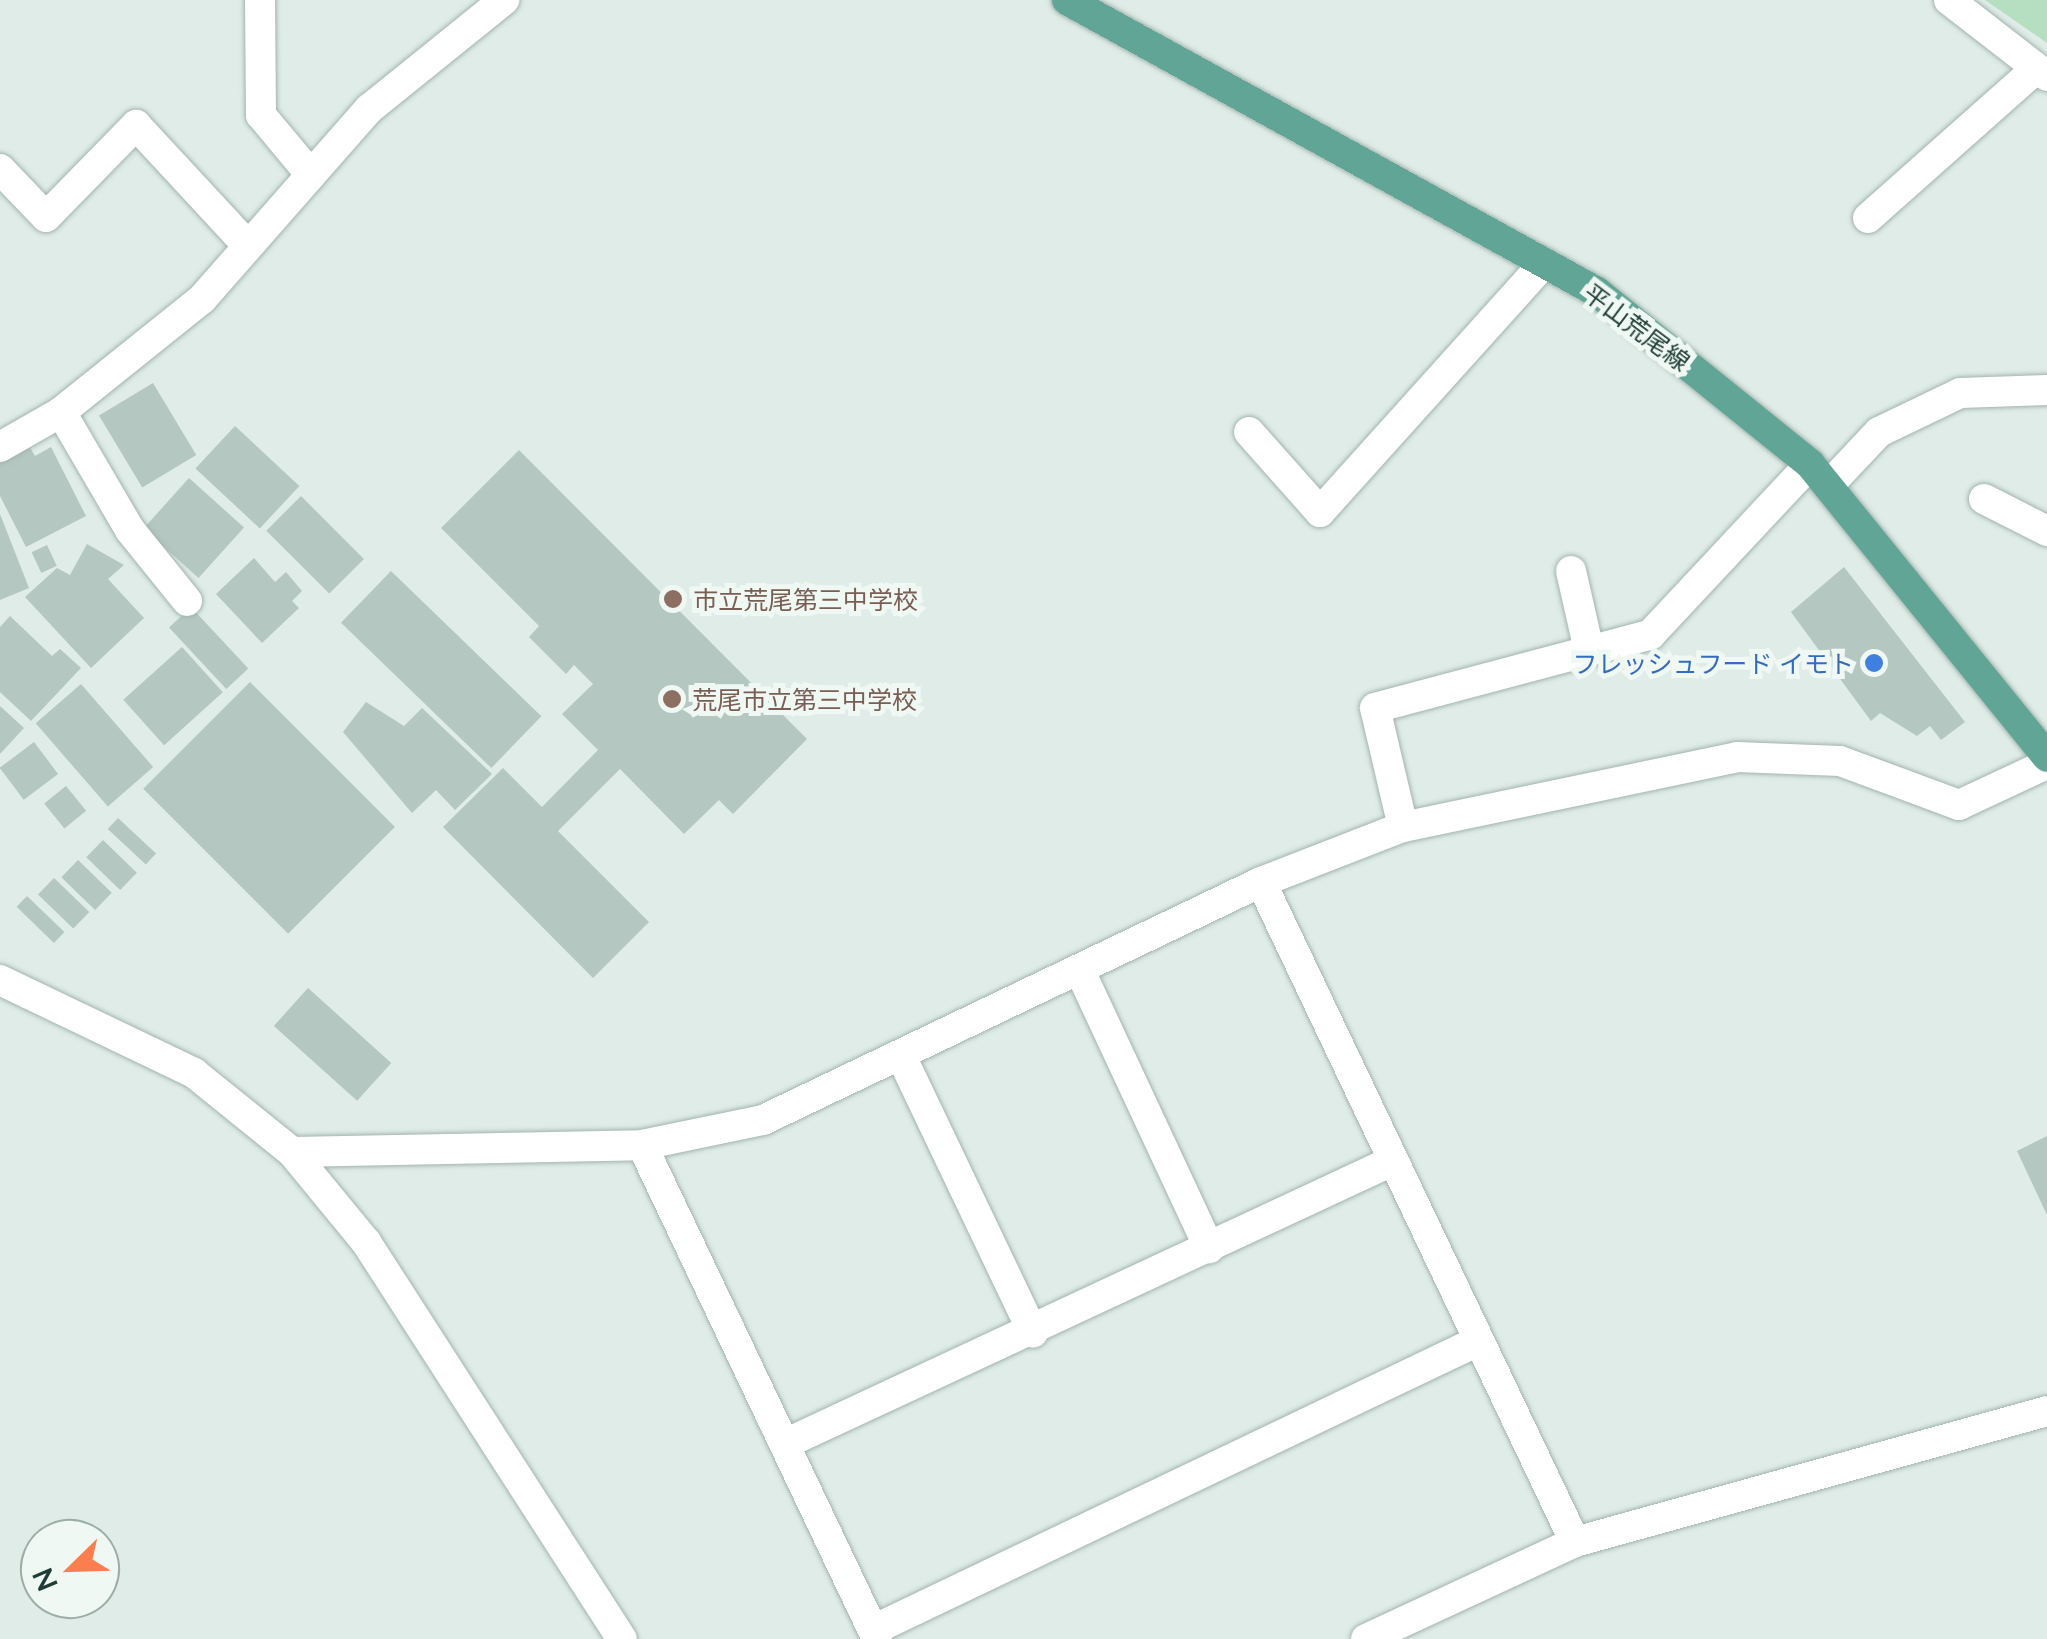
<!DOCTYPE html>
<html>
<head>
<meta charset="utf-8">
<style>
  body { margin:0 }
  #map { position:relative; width:2047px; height:1639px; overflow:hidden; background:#dfece7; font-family:Lato,"Noto Sans JP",sans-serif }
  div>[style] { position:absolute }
  .green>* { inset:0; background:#b6dfc2 }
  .building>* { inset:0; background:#b4c7c0; transform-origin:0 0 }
  .roads { filter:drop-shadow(0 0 2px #a2b4ae) drop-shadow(0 0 2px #a2b4ae) }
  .minor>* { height:30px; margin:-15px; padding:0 15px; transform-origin:15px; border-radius:15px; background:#fff }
  .major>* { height:30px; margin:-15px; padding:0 15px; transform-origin:15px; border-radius:15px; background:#60a595 }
  .dots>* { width:28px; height:28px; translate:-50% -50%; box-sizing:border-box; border:5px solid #f0f8f4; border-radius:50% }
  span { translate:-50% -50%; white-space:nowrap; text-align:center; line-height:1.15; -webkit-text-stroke:10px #f0f8f4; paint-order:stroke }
  .street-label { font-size:25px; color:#1f3d36 }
  .education-label { font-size:25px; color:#785e54 }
  .left { translate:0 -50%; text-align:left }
  .shop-label { font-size:25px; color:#366cbe }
  .right { translate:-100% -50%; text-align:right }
  .north { position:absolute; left:20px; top:1519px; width:100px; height:100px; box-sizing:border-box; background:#f0f8f4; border:2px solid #9cada8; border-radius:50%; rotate:247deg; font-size:28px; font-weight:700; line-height:40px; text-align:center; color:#1f3d36 }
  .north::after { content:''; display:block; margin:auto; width:35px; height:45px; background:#fc7d4d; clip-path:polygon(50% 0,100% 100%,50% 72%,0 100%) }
</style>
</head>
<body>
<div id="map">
  <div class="green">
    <i style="clip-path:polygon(1985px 0,2047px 0,2047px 43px)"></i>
  </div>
  <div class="building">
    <i style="left:153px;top:383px;width:84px;height:63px;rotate:59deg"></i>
    <i style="left:235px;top:426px;width:88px;height:58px;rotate:43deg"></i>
    <i style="clip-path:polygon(29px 446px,35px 456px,51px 447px,86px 516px,26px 547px,0 496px,0 461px)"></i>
    <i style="clip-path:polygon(519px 450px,807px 739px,733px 814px,719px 800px,684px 834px,620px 769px,558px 831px,649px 922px,593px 978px,443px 827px,503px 768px,542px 807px,598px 750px,562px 714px,593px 684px,574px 665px,566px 674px,529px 637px,539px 626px,441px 528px)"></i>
    <i style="left:189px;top:478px;width:74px;height:68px;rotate:42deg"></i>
    <i style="left:301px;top:496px;width:89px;height:49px;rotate:45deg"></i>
    <i style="clip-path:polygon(0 514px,29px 588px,0 600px)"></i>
    <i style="clip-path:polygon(87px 544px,124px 565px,108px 579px,144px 618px,91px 668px,25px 597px,57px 568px,70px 575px)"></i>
    <i style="left:47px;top:545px;width:23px;height:17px;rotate:65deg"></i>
    <i style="clip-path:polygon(254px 558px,275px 582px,286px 572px,302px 591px,292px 601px,299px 608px,262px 643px,216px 594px)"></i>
    <i style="clip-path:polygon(1844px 567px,1965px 722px,1941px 740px,1930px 726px,1917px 736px,1880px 713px,1871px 721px,1791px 612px)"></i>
    <i style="left:391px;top:571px;width:209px;height:72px;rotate:44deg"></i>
    <i style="left:191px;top:607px;width:84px;height:30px;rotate:47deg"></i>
    <i style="clip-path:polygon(10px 616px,52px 656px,60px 649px,81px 668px,31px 721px,0 692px,0 627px)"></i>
    <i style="left:182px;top:647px;width:61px;height:79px;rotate:48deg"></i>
    <i style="left:250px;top:682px;width:205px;height:151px;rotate:45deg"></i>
    <i style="left:81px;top:684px;width:110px;height:60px;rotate:49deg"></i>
    <i style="clip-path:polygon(366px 702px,404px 726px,422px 708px,492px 774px,455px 810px,436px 790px,412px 813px,343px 732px)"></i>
    <i style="clip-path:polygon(0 706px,24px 728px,0 754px)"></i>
    <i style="left:34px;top:742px;width:40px;height:43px;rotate:53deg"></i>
    <i style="left:66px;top:786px;width:32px;height:28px;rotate:51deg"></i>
    <i style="left:118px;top:818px;width:52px;height:15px;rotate:43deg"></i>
    <i style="left:103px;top:840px;width:47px;height:24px;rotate:44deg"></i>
    <i style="left:78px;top:860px;width:47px;height:24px;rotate:44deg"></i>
    <i style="left:54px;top:878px;width:49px;height:23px;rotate:44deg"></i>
    <i style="left:27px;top:896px;width:52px;height:15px;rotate:44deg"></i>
    <i style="left:308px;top:988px;width:112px;height:51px;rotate:42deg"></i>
    <i style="clip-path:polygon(2047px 1136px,2047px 1215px,2017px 1151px)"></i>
  </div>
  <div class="roads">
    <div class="minor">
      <i style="left:260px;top:0;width:115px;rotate:89.5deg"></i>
      <i style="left:261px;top:115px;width:78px;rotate:50.2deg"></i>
      <i style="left:1949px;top:0;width:124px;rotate:37.8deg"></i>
      <i style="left:0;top:169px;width:66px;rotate:46.2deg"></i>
      <i style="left:46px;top:217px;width:129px;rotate:-45.6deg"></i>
      <i style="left:136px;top:125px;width:165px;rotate:47.2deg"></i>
      <i style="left:1868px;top:218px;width:225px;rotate:-41.6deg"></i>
      <i style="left:61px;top:412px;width:137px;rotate:59.7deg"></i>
      <i style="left:130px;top:530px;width:91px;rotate:51.2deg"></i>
      <i style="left:1249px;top:432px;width:107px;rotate:48.4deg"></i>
      <i style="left:1320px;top:512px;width:335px;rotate:-48deg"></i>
      <i style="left:0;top:447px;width:70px;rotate:-29.8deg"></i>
      <i style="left:61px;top:412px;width:181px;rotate:-38.7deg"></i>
      <i style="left:202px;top:299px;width:253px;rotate:-48.7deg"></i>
      <i style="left:369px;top:109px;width:174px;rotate:-38.9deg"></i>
      <i style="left:1829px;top:485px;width:73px;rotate:-46.7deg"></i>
      <i style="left:1879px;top:432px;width:90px;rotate:-25.7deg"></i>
      <i style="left:1960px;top:393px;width:87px;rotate:-2deg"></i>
      <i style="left:1984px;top:499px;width:71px;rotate:26.9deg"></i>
      <i style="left:1571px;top:571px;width:81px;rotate:77.2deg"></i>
      <i style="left:1403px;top:827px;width:122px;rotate:-103.2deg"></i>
      <i style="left:1375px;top:708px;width:285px;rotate:-14.9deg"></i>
      <i style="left:1650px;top:635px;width:234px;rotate:-46.9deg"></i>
      <i style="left:1261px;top:882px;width:731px;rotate:64.56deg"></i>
      <i style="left:1080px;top:971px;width:306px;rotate:65deg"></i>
      <i style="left:0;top:980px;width:215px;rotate:25.6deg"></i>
      <i style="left:194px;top:1073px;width:126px;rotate:38.9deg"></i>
      <i style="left:292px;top:1152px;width:117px;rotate:50.6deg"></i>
      <i style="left:366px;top:1242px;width:472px;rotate:57.2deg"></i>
      <i style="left:903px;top:1060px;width:302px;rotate:64.5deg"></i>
      <i style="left:642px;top:1145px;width:547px;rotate:64.56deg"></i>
      <i style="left:292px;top:1152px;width:350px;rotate:-1.1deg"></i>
      <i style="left:642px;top:1145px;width:124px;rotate:-11.7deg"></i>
      <i style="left:763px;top:1120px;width:552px;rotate:-25.54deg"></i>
      <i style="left:1261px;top:882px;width:152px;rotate:-21.2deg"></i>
      <i style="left:1403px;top:827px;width:341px;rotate:-11.8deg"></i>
      <i style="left:1737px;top:757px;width:103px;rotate:2.2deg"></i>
      <i style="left:1840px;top:761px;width:127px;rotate:20.3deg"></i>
      <i style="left:1959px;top:805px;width:97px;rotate:-25deg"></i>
      <i style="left:789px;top:1442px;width:661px;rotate:-24.97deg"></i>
      <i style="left:873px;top:1630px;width:668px;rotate:-25.53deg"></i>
      <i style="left:1366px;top:1639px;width:230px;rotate:-24.9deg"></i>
      <i style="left:1575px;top:1542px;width:490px;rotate:-15.5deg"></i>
    </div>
    <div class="major">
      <i style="left:1067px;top:0;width:605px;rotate:28.85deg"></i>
      <i style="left:1597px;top:292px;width:274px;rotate:38.9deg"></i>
      <i style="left:1810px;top:464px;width:377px;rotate:51deg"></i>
    </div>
  </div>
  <div class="dots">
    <i style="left:673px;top:599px;background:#8d6e63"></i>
    <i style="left:1874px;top:663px;background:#3f7fe0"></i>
    <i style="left:672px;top:699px;background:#8d6e63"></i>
  </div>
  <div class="street-label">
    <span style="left:1637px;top:327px;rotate:37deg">平山荒尾線</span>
  </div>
  <div class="education-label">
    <span class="left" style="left:693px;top:599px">市立荒尾第三中学校</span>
    <span class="left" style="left:692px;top:699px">荒尾市立第三中学校</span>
  </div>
  <div class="shop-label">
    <span class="right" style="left:1854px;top:663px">フレッシュフード イモト</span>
  </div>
  <div class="north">N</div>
</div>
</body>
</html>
